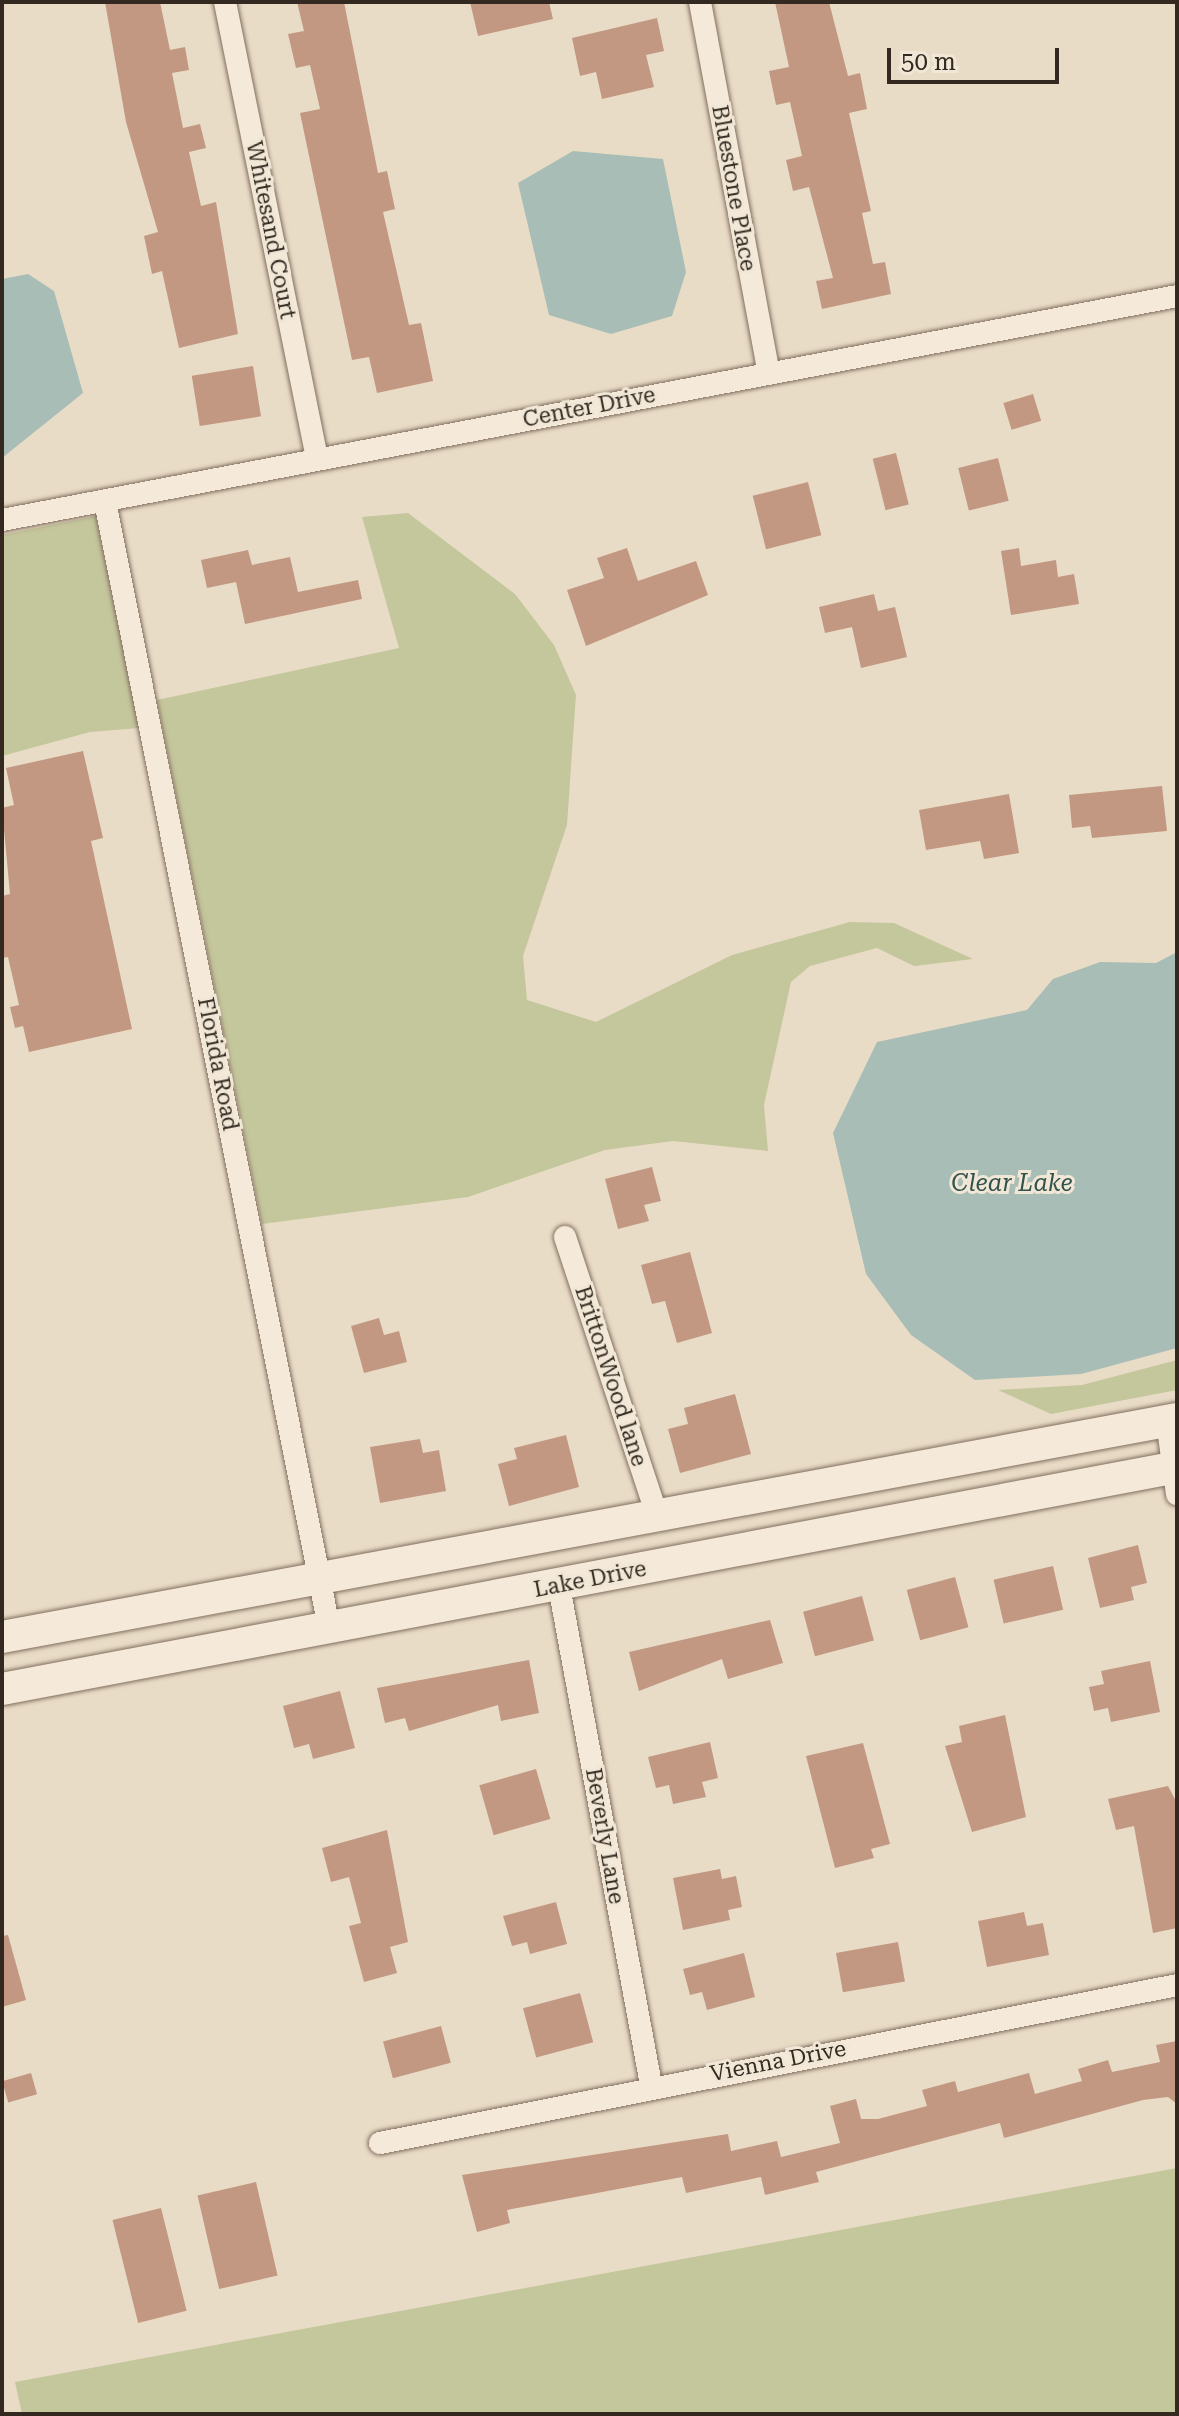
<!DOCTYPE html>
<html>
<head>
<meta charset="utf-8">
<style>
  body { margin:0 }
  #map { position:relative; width:1179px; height:2416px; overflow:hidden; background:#e9dcc7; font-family:"Roboto Serif",serif }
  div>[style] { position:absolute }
  .green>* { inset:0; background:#c4c69c }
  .water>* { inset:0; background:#a8bdb5 }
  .building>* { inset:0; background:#c29882; transform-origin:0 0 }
  .roads { filter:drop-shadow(0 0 2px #826f5f) drop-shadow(0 0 2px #826f5f) }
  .street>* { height:22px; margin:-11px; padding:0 11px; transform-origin:11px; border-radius:11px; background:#f5ead9 }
  .secondary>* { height:32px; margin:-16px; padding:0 16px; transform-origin:16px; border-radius:16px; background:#f5ead9 }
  span { translate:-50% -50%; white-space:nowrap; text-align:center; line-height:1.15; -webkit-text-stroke:6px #f1e7d6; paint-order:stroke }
  .street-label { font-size:22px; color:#342920 }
  .water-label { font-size:24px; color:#32524e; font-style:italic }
  .frame { position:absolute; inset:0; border:4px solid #342920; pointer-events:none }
  .scale { position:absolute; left:887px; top:48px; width:172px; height:36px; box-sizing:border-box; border:4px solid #342920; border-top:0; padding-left:10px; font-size:24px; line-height:28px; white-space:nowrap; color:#342920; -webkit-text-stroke:6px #f1e7d6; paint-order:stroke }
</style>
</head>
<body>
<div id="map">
  <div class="green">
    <i style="clip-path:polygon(408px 513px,515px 594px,554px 645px,576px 695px,567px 825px,523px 956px,527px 1000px,596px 1022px,732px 955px,850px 922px,894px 923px,973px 959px,914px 966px,877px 948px,810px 966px,791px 982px,764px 1105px,768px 1151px,673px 1141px,605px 1150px,468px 1197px,262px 1224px,157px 700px,399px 648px,362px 517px)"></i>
    <i style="clip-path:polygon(96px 516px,139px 728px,90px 732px,2px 756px,2px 535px)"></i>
    <i style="clip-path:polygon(1177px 1360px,1177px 1390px,1051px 1414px,998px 1390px,1082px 1385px)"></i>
    <i style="clip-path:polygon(1177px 2168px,1177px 2414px,22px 2414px,15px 2382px)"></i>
  </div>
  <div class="water">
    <i style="clip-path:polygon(573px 151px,663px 159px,686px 272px,672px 316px,611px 334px,549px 315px,518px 183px)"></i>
    <i style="clip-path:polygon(28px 274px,54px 291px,83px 393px,2px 458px,2px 279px)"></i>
    <i style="clip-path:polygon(1177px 952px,1177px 1348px,1081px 1374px,975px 1380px,911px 1335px,866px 1274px,833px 1133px,877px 1042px,1027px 1010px,1053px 979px,1100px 962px,1156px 963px)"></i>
  </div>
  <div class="building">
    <i style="clip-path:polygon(105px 2px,160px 2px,170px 50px,185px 47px,189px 70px,172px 73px,183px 128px,200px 124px,206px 148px,189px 152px,201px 206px,216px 202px,238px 334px,179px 348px,162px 271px,152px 274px,144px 236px,158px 232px,126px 122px)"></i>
    <i style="clip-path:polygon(297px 2px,344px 2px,378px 173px,387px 171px,395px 209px,383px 212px,409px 325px,421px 323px,433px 381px,377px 393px,369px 357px,352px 360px,300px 113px,320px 109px,310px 65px,296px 68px,288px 34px,304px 31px)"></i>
    <i style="clip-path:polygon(470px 2px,549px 2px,553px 19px,478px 36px)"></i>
    <i style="clip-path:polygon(775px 2px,829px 2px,848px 76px,860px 73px,867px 109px,849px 113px,871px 211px,862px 213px,873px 264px,885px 262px,891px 294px,822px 309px,816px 281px,833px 278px,809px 187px,793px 191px,786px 160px,802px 156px,790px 102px,776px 105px,769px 71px,789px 67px)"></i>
    <i style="clip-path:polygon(657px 18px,664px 51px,646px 55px,654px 87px,602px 99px,596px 72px,580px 76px,572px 38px)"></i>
    <i style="left:253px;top:366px;width:51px;height:62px;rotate:81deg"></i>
    <i style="left:1033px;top:394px;width:28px;height:31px;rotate:73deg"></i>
    <i style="left:896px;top:453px;width:53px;height:24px;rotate:76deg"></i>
    <i style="left:998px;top:458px;width:44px;height:41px;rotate:76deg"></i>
    <i style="left:808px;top:482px;width:55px;height:57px;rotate:76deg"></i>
    <i style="clip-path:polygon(627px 548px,638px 581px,696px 561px,708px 595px,586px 646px,567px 590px,604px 578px,597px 558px)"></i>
    <i style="clip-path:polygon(1019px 548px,1021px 566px,1056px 560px,1058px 577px,1074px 574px,1079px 604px,1011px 615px,1001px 551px)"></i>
    <i style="clip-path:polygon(248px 550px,252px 565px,290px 557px,298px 592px,358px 580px,362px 599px,245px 624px,236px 582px,207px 588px,201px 560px)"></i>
    <i style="clip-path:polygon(874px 594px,878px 611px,895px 607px,907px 657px,861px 668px,852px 627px,825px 633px,819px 607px)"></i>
    <i style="clip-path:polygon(83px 751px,103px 838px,91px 841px,132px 1029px,29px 1052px,23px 1026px,15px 1028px,10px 1007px,19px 1005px,8px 957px,2px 958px,2px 896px,10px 894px,2px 808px,14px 805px,6px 768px)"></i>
    <i style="clip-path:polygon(1162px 786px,1167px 831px,1092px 838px,1090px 826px,1072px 828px,1069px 795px)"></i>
    <i style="clip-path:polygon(1009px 794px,1019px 853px,984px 859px,980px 841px,926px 850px,919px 810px)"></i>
    <i style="clip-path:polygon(652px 1167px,661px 1201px,644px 1205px,649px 1221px,618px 1229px,605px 1179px)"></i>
    <i style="clip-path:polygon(690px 1252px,712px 1333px,677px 1343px,665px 1301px,652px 1304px,641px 1265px)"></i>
    <i style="clip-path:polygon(379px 1318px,384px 1335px,399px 1331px,407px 1362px,364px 1373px,351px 1326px)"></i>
    <i style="clip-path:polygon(735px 1394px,751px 1454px,680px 1473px,668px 1429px,688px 1424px,684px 1408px)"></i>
    <i style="clip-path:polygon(566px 1435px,579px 1487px,509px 1506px,498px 1464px,517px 1459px,514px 1448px)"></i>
    <i style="clip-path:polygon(420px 1439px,423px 1453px,439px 1450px,446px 1491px,380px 1503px,370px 1447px)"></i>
    <i style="clip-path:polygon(1138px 1545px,1147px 1583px,1131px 1587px,1134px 1600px,1100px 1608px,1088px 1558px)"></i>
    <i style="left:1053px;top:1566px;width:45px;height:61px;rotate:77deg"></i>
    <i style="left:955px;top:1577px;width:52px;height:50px;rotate:75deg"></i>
    <i style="left:862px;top:1596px;width:46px;height:61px;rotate:75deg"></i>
    <i style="clip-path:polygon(770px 1620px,783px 1663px,728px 1679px,722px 1659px,639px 1691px,629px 1652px)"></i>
    <i style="clip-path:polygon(529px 1660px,539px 1713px,501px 1721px,498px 1705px,409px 1731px,405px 1718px,385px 1723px,377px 1688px)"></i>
    <i style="clip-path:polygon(1150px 1661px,1160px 1712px,1111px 1722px,1108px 1708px,1094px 1711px,1089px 1687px,1104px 1684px,1101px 1671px)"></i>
    <i style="clip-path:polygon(340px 1691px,355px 1748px,313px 1759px,309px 1744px,294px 1748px,283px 1706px)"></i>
    <i style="clip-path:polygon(1005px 1715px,1026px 1817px,972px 1832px,945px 1746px,962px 1742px,959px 1726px)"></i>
    <i style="clip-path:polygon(710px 1742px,718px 1778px,702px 1782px,706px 1797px,673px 1804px,669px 1785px,656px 1788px,648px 1757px)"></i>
    <i style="clip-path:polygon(863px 1743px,890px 1844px,871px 1849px,874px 1858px,835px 1868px,806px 1756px)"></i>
    <i style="left:536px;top:1769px;width:52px;height:59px;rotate:74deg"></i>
    <i style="clip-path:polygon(1168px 1786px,1177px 1803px,1177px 1928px,1153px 1933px,1134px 1826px,1116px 1830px,1108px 1799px)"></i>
    <i style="clip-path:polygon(387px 1830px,408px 1942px,390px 1947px,397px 1973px,364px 1982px,349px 1926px,361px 1923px,349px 1877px,331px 1882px,322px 1848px)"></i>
    <i style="clip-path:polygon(720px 1869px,722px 1879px,736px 1876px,742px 1907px,728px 1910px,730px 1920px,683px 1930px,673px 1878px)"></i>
    <i style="clip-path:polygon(556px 1902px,567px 1944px,530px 1954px,527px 1942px,512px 1946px,503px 1916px)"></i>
    <i style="clip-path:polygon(1024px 1912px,1027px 1926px,1043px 1923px,1049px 1955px,987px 1967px,978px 1921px)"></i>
    <i style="clip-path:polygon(8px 1935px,26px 2000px,2px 2007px,2px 1936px)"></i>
    <i style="left:898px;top:1942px;width:40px;height:63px;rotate:80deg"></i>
    <i style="clip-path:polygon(744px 1953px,755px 1997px,707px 2010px,702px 1992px,690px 1995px,683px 1969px)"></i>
    <i style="left:580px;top:1993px;width:51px;height:59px;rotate:75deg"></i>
    <i style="left:441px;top:2026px;width:38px;height:60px;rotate:75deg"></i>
    <i style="clip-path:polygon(1177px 2041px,1177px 2104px,1168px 2097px,1143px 2100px,1004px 2138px,1000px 2123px,816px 2172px,819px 2182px,765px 2195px,761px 2177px,686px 2193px,682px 2177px,507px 2210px,510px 2223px,477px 2232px,462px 2175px,728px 2134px,731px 2151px,777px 2141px,781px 2157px,840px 2143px,830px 2106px,856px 2099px,861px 2119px,878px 2119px,927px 2106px,922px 2090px,955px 2081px,958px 2092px,1029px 2073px,1035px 2094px,1082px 2081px,1078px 2069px,1108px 2060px,1112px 2072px,1160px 2062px,1156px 2045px)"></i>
    <i style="left:31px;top:2073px;width:22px;height:30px;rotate:74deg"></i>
    <i style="left:256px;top:2182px;width:96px;height:60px;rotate:77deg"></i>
    <i style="left:161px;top:2208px;width:106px;height:50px;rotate:76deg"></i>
  </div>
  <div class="roads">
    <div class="street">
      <i style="left:225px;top:2px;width:466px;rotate:78.6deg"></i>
      <i style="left:700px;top:2px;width:377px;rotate:79.5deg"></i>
      <i style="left:105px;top:501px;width:1148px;rotate:78.75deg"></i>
      <i style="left:2px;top:520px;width:1196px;rotate:-10.79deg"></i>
      <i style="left:565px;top:1237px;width:293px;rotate:71.7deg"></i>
      <i style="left:1167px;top:1421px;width:74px;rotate:82.2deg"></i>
      <i style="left:559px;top:1586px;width:507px;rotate:79.55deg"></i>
      <i style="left:380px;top:2143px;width:813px;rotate:-11.21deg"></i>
    </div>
    <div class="secondary">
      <i style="left:2px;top:1637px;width:1195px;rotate:-10.51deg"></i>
      <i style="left:2px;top:1689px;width:1196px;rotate:-10.7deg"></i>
    </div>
  </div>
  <div class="street-label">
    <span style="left:734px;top:188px;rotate:80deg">Bluestone Place</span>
    <span style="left:271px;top:230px;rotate:79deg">Whitesand Court</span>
    <span style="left:589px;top:407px;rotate:-11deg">Center Drive</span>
    <span style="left:218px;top:1064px;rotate:79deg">Florida Road</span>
    <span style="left:611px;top:1376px;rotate:72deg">BrittonWood lane</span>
    <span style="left:590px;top:1579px;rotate:-11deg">Lake Drive</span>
    <span style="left:605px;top:1836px;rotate:80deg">Beverly Lane</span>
    <span style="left:778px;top:2061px;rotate:-11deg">Vienna Drive</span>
  </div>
  <div class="water-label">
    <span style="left:1012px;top:1184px">Clear Lake</span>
  </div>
  <div class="frame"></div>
  <div class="scale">50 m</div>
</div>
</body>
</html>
